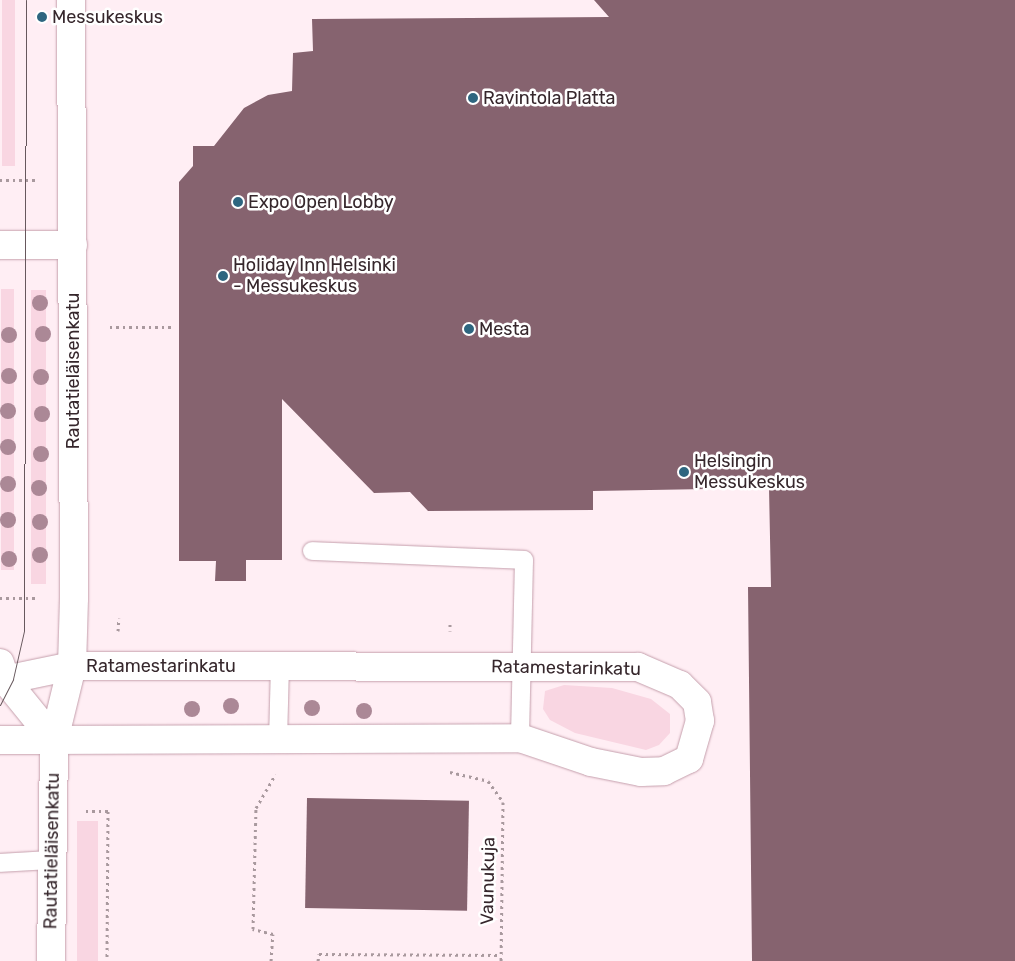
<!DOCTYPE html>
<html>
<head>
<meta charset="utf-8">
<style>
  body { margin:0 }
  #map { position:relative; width:1015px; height:961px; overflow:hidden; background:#ffeef4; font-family:Rubik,sans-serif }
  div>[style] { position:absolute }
  .green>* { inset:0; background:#f9d6e2; transform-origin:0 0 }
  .building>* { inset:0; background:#86636f; transform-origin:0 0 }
  .path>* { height:3px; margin-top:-1.5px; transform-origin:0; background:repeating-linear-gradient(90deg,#a9999e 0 2.5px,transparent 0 6.5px) }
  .roads { filter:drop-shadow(0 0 1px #c59fac) drop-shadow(0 0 1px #c59fac) }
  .service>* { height:18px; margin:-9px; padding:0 9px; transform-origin:9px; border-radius:9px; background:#fff }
  .minor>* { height:28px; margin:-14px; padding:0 14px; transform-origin:14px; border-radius:14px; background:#fff }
  .tertiary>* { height:28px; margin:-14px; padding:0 14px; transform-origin:14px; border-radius:14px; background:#fff }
  .tram>* { height:1px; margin:-0.5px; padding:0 0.5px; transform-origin:0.5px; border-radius:0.5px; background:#67585d }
  .trees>* { width:16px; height:16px; margin:-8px; border-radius:50%; background:#ab8896 }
  .dots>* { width:14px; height:14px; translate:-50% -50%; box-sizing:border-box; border:2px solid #fff; border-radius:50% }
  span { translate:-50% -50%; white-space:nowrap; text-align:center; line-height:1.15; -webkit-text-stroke:5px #fff; paint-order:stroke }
  .poi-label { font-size:18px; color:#36272c }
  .left { translate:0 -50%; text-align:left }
  .street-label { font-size:18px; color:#36272c }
</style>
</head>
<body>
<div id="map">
  <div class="green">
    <i style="left:2px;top:0;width:13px;height:166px"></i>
    <i style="left:1px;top:289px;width:13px;height:281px"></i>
    <i style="left:31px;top:290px;width:15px;height:294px"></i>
    <i style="clip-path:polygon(564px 685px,612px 688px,651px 699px,670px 714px,670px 733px,659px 745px,646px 750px,575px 733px,550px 720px,543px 709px,545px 691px)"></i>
    <i style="left:98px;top:821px;width:140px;height:21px;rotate:90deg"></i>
  </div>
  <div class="building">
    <i style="clip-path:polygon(594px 0,1015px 0,1015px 961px,752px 961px,748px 587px,771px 587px,769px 488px,593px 491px,593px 510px,428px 511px,410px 492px,374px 493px,282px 399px,282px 560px,246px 560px,246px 581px,215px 581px,216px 561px,179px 561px,179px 182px,193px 166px,193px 146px,214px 146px,244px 108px,268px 95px,292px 91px,293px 53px,313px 51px,312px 19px,609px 17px)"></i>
    <i style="left:307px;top:798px;width:162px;height:110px;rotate:1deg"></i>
  </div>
  <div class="path">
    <i style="left:0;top:180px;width:37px"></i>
    <i style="left:110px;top:327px;width:63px"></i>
    <i style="left:0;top:598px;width:39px"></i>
    <i style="left:450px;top:624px;width:7px;rotate:90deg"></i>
    <i style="left:118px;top:631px;width:13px;rotate:-86deg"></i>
    <i style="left:450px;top:772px;width:39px;rotate:13deg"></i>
    <i style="left:488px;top:781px;width:26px;rotate:54deg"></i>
    <i style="left:503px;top:802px;width:159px;rotate:90.7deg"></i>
    <i style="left:86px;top:811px;width:22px"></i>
    <i style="left:108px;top:811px;width:150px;rotate:90.4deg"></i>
    <i style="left:271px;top:961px;width:27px;rotate:-86deg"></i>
    <i style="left:273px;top:934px;width:21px;rotate:-166deg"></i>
    <i style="left:253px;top:929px;width:121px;rotate:-88.6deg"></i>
    <i style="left:256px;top:808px;width:39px;rotate:-60deg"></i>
    <i style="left:318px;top:961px;width:7px;rotate:-82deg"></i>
    <i style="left:319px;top:954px;width:182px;rotate:0.3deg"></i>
  </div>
  <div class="roads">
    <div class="service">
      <i style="left:312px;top:551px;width:212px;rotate:2.4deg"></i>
      <i style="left:524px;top:560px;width:178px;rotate:91.3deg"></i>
      <i style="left:278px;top:741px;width:75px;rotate:-88.5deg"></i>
      <i style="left:0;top:863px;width:50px;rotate:-3.4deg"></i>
    </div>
    <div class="minor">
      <i style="left:0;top:245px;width:73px"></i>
      <i style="left:51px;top:961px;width:221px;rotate:-89.2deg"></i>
      <i style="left:54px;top:740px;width:466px;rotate:-0.2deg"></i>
      <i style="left:520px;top:738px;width:75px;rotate:18.7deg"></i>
      <i style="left:591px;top:762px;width:51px;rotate:11.3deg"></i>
      <i style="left:641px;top:772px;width:23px;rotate:-2deg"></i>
      <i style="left:664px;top:771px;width:28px;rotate:-26deg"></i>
      <i style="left:689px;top:759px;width:40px;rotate:-74deg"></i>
      <i style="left:700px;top:721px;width:19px;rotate:-99deg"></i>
      <i style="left:697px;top:702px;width:24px;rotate:-135deg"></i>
      <i style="left:680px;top:685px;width:46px;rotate:-156.8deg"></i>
      <i style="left:638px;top:667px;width:566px;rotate:-179.9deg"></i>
    </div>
    <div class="tertiary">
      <i style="left:0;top:663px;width:19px;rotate:72deg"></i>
      <i style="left:6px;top:681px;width:76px;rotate:50.9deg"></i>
      <i style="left:0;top:681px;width:74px;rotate:-11.8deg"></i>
      <i style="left:0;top:740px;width:54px"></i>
      <i style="left:54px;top:740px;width:76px;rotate:-76.3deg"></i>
      <i style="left:72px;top:666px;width:68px;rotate:-88.3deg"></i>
      <i style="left:74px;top:598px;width:598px;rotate:-90.29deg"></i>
    </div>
  </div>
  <div class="tram">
    <i style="left:0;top:705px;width:29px;rotate:-63deg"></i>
    <i style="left:13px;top:679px;width:49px;rotate:-77.1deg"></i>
    <i style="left:24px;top:631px;width:631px;rotate:-89.82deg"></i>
  </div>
  <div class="trees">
    <i style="left:40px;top:303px"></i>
    <i style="left:43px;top:334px"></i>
    <i style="left:9px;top:335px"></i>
    <i style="left:9px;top:376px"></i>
    <i style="left:41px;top:377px"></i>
    <i style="left:8px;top:411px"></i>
    <i style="left:42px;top:414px"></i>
    <i style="left:8px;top:447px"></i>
    <i style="left:41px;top:454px"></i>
    <i style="left:8px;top:484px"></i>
    <i style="left:39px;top:488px"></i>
    <i style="left:8px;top:520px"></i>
    <i style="left:40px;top:522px"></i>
    <i style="left:40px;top:555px"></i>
    <i style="left:9px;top:559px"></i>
    <i style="left:231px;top:706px"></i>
    <i style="left:312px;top:708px"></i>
    <i style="left:192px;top:709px"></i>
    <i style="left:364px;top:711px"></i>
  </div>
  <div class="dots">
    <i style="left:42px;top:17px;background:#2e6680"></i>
    <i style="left:473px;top:98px;background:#2e6680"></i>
    <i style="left:238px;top:202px;background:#2e6680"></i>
    <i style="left:223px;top:276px;background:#2e6680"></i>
    <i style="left:469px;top:329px;background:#2e6680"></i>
    <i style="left:684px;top:472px;background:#2e6680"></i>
  </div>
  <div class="poi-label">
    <span class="left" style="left:52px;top:17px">Messukeskus</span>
    <span class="left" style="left:483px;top:98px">Ravintola Platta</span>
    <span class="left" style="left:248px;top:202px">Expo Open Lobby</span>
    <span class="left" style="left:233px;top:276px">Holiday Inn Helsinki<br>- Messukeskus</span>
    <span class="left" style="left:479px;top:329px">Mesta</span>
    <span class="left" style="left:694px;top:472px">Helsingin<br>Messukeskus</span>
  </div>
  <div class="street-label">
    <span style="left:73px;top:371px;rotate:-90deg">Rautatieläisenkatu</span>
    <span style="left:161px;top:666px">Ratamestarinkatu</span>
    <span style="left:566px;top:668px;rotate:1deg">Ratamestarinkatu</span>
    <span style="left:52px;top:851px;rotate:-89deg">Rautatieläisenkatu</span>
    <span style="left:488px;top:881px;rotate:-89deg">Vaunukuja</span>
  </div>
</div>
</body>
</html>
